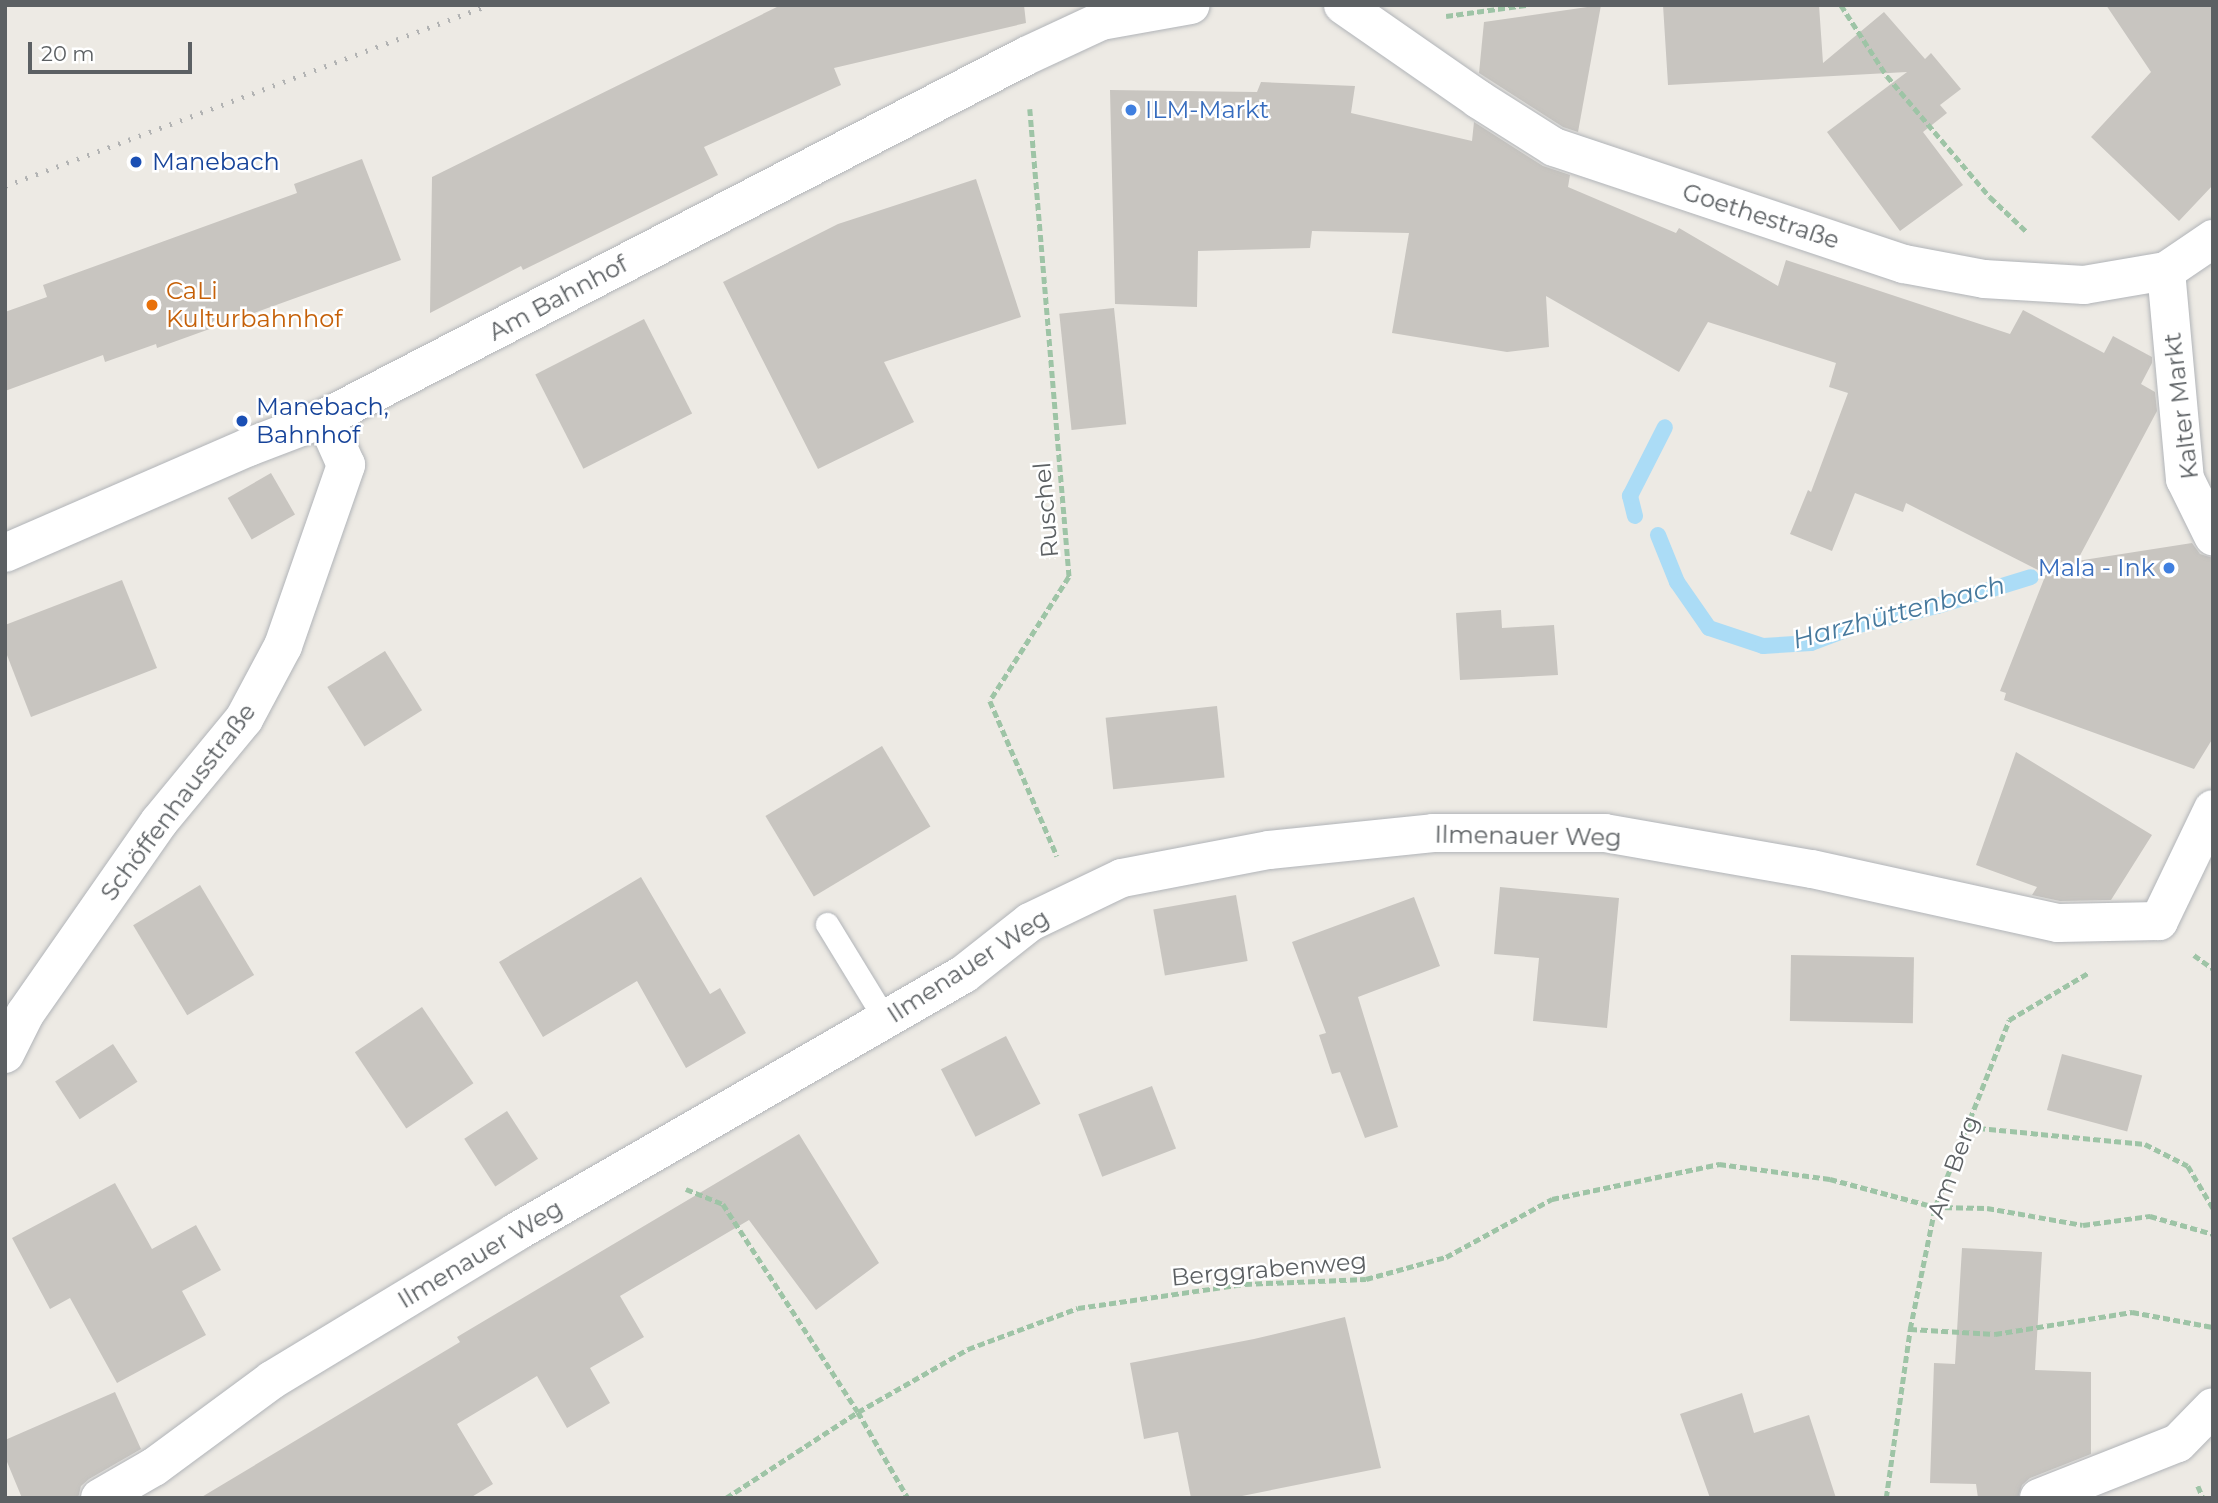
<!DOCTYPE html>
<html>
<head>
<meta charset="utf-8">
<style>
  body { margin:0 }
  #map { position:relative; width:2218px; height:1503px; overflow:hidden; background:#edeae4; font-family:Montserrat,sans-serif }
  div>[style] { position:absolute }
  .stream>* { height:16px; margin:-8px; padding:0 8px; transform-origin:8px; border-radius:8px; background:#abdcf6 }
  .building>* { inset:0; background:#c8c5c0; transform-origin:0 0 }
  .path>* { height:4.5px; margin-top:-2.25px; transform-origin:0; background:repeating-linear-gradient(90deg,#9ec4a6 0 7px,transparent 0 10.5px) }
  .roads { filter:drop-shadow(0 0 2px #b1b4b8) drop-shadow(0 0 2px #b1b4b8) }
  .service>* { height:23px; margin:-11.5px; padding:0 11.5px; transform-origin:11.5px; border-radius:11.5px; background:#fff }
  .minor>* { height:38px; margin:-19px; padding:0 19px; transform-origin:19px; border-radius:19px; background:#fff }
  .rail>* { height:5px; margin-top:-2.5px; transform-origin:0; background:repeating-linear-gradient(90deg,#b2b3b3 0 2px,transparent 0 11px) }
  .dots>* { width:19px; height:19px; translate:-50% -50%; box-sizing:border-box; border:4px solid #fff; border-radius:50% }
  span { translate:-50% -50%; white-space:nowrap; text-align:center; line-height:1.15; -webkit-text-stroke:5px #fff; paint-order:stroke }
  .shop-label { font-size:24px; color:#366cbe }
  .left { translate:0 -50%; text-align:left }
  .right { translate:-100% -50%; text-align:right }
  .transit-label { font-size:24px; color:#164399 }
  .street-label { font-size:24px; color:#5c6063 }
  .food-label { font-size:24px; color:#c56008 }
  .water-label { font-size:26px; color:#47799d; font-style:italic }
  .frame { position:absolute; inset:0; border:7px solid #5c6063; pointer-events:none }
  .scale { position:absolute; left:28px; top:42px; width:164px; height:32px; box-sizing:border-box; border:4px solid #5c6063; border-top:0; padding-left:9px; font-size:21px; line-height:24px; white-space:nowrap; color:#5c6063; -webkit-text-stroke:5px #fff; paint-order:stroke }
</style>
</head>
<body>
<div id="map">
  <div class="stream">
    <i style="left:1635px;top:516px;width:21px;rotate:-104deg"></i>
    <i style="left:1630px;top:496px;width:77px;rotate:-63.1deg"></i>
    <i style="left:1658px;top:535px;width:51px;rotate:68deg"></i>
    <i style="left:1677px;top:582px;width:56px;rotate:55.2deg"></i>
    <i style="left:1709px;top:628px;width:57px;rotate:18.4deg"></i>
    <i style="left:1763px;top:646px;width:48px;rotate:-3.6deg"></i>
    <i style="left:1811px;top:643px;width:51px;rotate:-20.6deg"></i>
    <i style="left:1859px;top:625px;width:80px;rotate:-13.7deg"></i>
    <i style="left:1937px;top:606px;width:98px;rotate:-17.1deg"></i>
  </div>
  <div class="building">
    <i style="clip-path:polygon(781px 5px,1024px 5px,1026px 23px,834px 68px,841px 85px,704px 147px,718px 175px,523px 270px,521px 266px,430px 313px,432px 177px)"></i>
    <i style="clip-path:polygon(1601px 5px,1578px 132px,1563px 127px,1479px 73px,1484px 22px)"></i>
    <i style="clip-path:polygon(1663px 5px,1819px 5px,1823px 63px,1884px 12px,1925px 59px,1931px 53px,1961px 89px,1940px 105px,1947px 113px,1923px 132px,1963px 185px,1900px 231px,1827px 132px,1907px 72px,1668px 85px)"></i>
    <i style="clip-path:polygon(2106px 5px,2213px 5px,2213px 185px,2179px 221px,2091px 137px,2151px 72px)"></i>
    <i style="clip-path:polygon(1261px 82px,1355px 86px,1351px 113px,1472px 141px,1474px 122px,1543px 166px,1570px 175px,1568px 187px,1676px 233px,1679px 228px,1778px 286px,1786px 260px,2010px 334px,2023px 310px,2104px 353px,2113px 336px,2152px 357px,2152px 363px,2141px 384px,2155px 392px,2157px 411px,2077px 561px,2192px 543px,2200px 554px,2213px 558px,2213px 738px,2194px 769px,2004px 700px,2006px 693px,2000px 691px,2046px 574px,1906px 503px,1903px 512px,1855px 493px,1832px 551px,1790px 534px,1808px 490px,1811px 492px,1848px 393px,1829px 387px,1836px 363px,1708px 322px,1679px 372px,1546px 296px,1549px 347px,1507px 352px,1392px 333px,1409px 233px,1312px 231px,1310px 248px,1198px 251px,1197px 307px,1115px 304px,1110px 90px,1257px 92px)"></i>
    <i style="clip-path:polygon(362px 159px,401px 260px,157px 348px,156px 344px,105px 362px,103px 355px,5px 391px,5px 312px,47px 297px,43px 285px,297px 193px,294px 184px)"></i>
    <i style="clip-path:polygon(976px 179px,1021px 317px,884px 362px,914px 422px,818px 469px,723px 282px,838px 224px)"></i>
    <i style="left:1114px;top:308px;width:117px;height:55px;rotate:84deg"></i>
    <i style="left:644px;top:319px;width:106px;height:122px;rotate:63deg"></i>
    <i style="left:271px;top:473px;width:48px;height:50px;rotate:60deg"></i>
    <i style="clip-path:polygon(122px 580px,157px 668px,31px 717px,5px 650px,5px 625px)"></i>
    <i style="clip-path:polygon(1501px 610px,1502px 628px,1554px 625px,1558px 675px,1460px 680px,1456px 613px)"></i>
    <i style="left:385px;top:651px;width:70px;height:68px;rotate:58deg"></i>
    <i style="left:1217px;top:706px;width:72px;height:112px;rotate:84deg"></i>
    <i style="left:882px;top:746px;width:94px;height:136px;rotate:59deg"></i>
    <i style="clip-path:polygon(2016px 752px,2152px 835px,2111px 900px,2060px 901px,2032px 895px,2037px 887px,1976px 865px)"></i>
    <i style="clip-path:polygon(641px 877px,710px 994px,720px 988px,746px 1033px,686px 1068px,637px 981px,543px 1037px,499px 962px)"></i>
    <i style="left:200px;top:885px;width:105px;height:78px;rotate:59deg"></i>
    <i style="clip-path:polygon(1500px 887px,1619px 898px,1607px 1028px,1533px 1021px,1539px 958px,1494px 954px)"></i>
    <i style="left:1236px;top:895px;width:67px;height:84px;rotate:80deg"></i>
    <i style="clip-path:polygon(1414px 897px,1440px 966px,1358px 997px,1398px 1127px,1365px 1138px,1340px 1072px,1332px 1074px,1319px 1035px,1326px 1033px,1292px 942px)"></i>
    <i style="left:1791px;top:955px;width:123px;height:66px;rotate:1deg"></i>
    <i style="left:422px;top:1007px;width:92px;height:81px;rotate:56deg"></i>
    <i style="left:1006px;top:1036px;width:76px;height:73px;rotate:63deg"></i>
    <i style="left:113px;top:1044px;width:45px;height:69px;rotate:57deg"></i>
    <i style="left:2062px;top:1054px;width:83px;height:58px;rotate:15deg"></i>
    <i style="left:1152px;top:1086px;width:67px;height:79px;rotate:69deg"></i>
    <i style="left:507px;top:1111px;width:57px;height:51px;rotate:57deg"></i>
    <i style="clip-path:polygon(799px 1134px,879px 1263px,816px 1310px,749px 1220px,620px 1296px,644px 1337px,590px 1368px,610px 1403px,567px 1428px,537px 1376px,457px 1424px,493px 1484px,470px 1498px,200px 1498px,460px 1342px,457px 1337px)"></i>
    <i style="clip-path:polygon(115px 1183px,152px 1249px,196px 1225px,221px 1270px,182px 1291px,206px 1335px,117px 1383px,70px 1298px,50px 1309px,12px 1238px)"></i>
    <i style="clip-path:polygon(1962px 1248px,2042px 1252px,2035px 1370px,2091px 1372px,2091px 1454px,2030px 1478px,2022px 1485px,2018px 1498px,1978px 1498px,1976px 1484px,1930px 1483px,1934px 1363px,1955px 1364px)"></i>
    <i style="clip-path:polygon(1345px 1317px,1381px 1468px,1232px 1498px,1191px 1498px,1178px 1432px,1144px 1439px,1130px 1363px,1254px 1339px)"></i>
    <i style="clip-path:polygon(115px 1392px,141px 1449px,89px 1479px,81px 1486px,78px 1498px,22px 1498px,5px 1457px,5px 1440px)"></i>
    <i style="clip-path:polygon(1742px 1393px,1754px 1433px,1809px 1415px,1836px 1498px,1710px 1498px,1680px 1414px)"></i>
  </div>
  <div class="path">
    <i style="left:1841px;top:5px;width:85px;rotate:57.1deg"></i>
    <i style="left:1887px;top:76px;width:159px;rotate:49.6deg"></i>
    <i style="left:1990px;top:197px;width:50px;rotate:43.4deg"></i>
    <i style="left:1446px;top:16px;width:81px;rotate:-7.8deg"></i>
    <i style="left:1030px;top:109px;width:470px;rotate:85.2deg"></i>
    <i style="left:1069px;top:577px;width:147px;rotate:122.5deg"></i>
    <i style="left:990px;top:701px;width:169px;rotate:66.6deg"></i>
    <i style="left:2194px;top:955px;width:24px;rotate:36deg"></i>
    <i style="left:1968px;top:1127px;width:178px;rotate:5.5deg"></i>
    <i style="left:2145px;top:1144px;width:48px;rotate:27.1deg"></i>
    <i style="left:2188px;top:1166px;width:49px;rotate:59.2deg"></i>
    <i style="left:686px;top:1189px;width:40px;rotate:22deg"></i>
    <i style="left:723px;top:1204px;width:248px;rotate:57deg"></i>
    <i style="left:858px;top:1412px;width:99px;rotate:59.8deg"></i>
    <i style="left:1910px;top:1329px;width:85px;rotate:3.4deg"></i>
    <i style="left:1995px;top:1334px;width:139px;rotate:-9.1deg"></i>
    <i style="left:2132px;top:1312px;width:82px;rotate:10.5deg"></i>
    <i style="left:2198px;top:1486px;width:13px;rotate:67deg"></i>
    <i style="left:726px;top:1498px;width:158px;rotate:-33.1deg"></i>
    <i style="left:858px;top:1412px;width:127px;rotate:-29.8deg"></i>
    <i style="left:968px;top:1349px;width:117px;rotate:-20.4deg"></i>
    <i style="left:1078px;top:1308px;width:169px;rotate:-8.2deg"></i>
    <i style="left:1245px;top:1284px;width:121px;rotate:-2.4deg"></i>
    <i style="left:1366px;top:1279px;width:83px;rotate:-15.4deg"></i>
    <i style="left:1446px;top:1257px;width:121px;rotate:-28.7deg"></i>
    <i style="left:1552px;top:1199px;width:171px;rotate:-11.8deg"></i>
    <i style="left:1719px;top:1164px;width:112px;rotate:7.7deg"></i>
    <i style="left:1830px;top:1179px;width:109px;rotate:14.9deg"></i>
    <i style="left:1935px;top:1207px;width:52px;rotate:1.1deg"></i>
    <i style="left:1987px;top:1208px;width:97px;rotate:10deg"></i>
    <i style="left:2083px;top:1225px;width:68px;rotate:-7.7deg"></i>
    <i style="left:2150px;top:1216px;width:66px;rotate:15.9deg"></i>
    <i style="left:1886px;top:1498px;width:171px;rotate:-81.9deg"></i>
    <i style="left:1910px;top:1329px;width:125px;rotate:-78.4deg"></i>
    <i style="left:1935px;top:1207px;width:201px;rotate:-68.4deg"></i>
    <i style="left:2009px;top:1020px;width:94px;rotate:-30.7deg"></i>
  </div>
  <div class="roads">
    <div class="service">
      <i style="left:827px;top:924px;width:111px;rotate:58.6deg"></i>
    </div>
    <div class="minor">
      <i style="left:1343px;top:5px;width:165px;rotate:34.8deg"></i>
      <i style="left:1478px;top:99px;width:90px;rotate:32.3deg"></i>
      <i style="left:1554px;top:147px;width:369px;rotate:18.5deg"></i>
      <i style="left:1904px;top:264px;width:81px;rotate:10.6deg"></i>
      <i style="left:1984px;top:279px;width:100px;rotate:3.4deg"></i>
      <i style="left:2084px;top:285px;width:83px;rotate:-9.7deg"></i>
      <i style="left:2166px;top:271px;width:57px;rotate:-34.2deg"></i>
      <i style="left:2166px;top:271px;width:209px;rotate:84.8deg"></i>
      <i style="left:2185px;top:479px;width:64px;rotate:63.8deg"></i>
      <i style="left:5px;top:553px;width:266px;rotate:-23.5deg"></i>
      <i style="left:249px;top:447px;width:81px;rotate:-20.9deg"></i>
      <i style="left:325px;top:418px;width:789px;rotate:-27.31deg"></i>
      <i style="left:1026px;top:56px;width:83px;rotate:-25deg"></i>
      <i style="left:1101px;top:21px;width:91px;rotate:-10.1deg"></i>
      <i style="left:5px;top:1054px;width:45px;rotate:-63.4deg"></i>
      <i style="left:25px;top:1014px;width:234px;rotate:-55.1deg"></i>
      <i style="left:159px;top:822px;width:134px;rotate:-50.5deg"></i>
      <i style="left:244px;top:719px;width:83px;rotate:-61.9deg"></i>
      <i style="left:283px;top:646px;width:192px;rotate:-70.8deg"></i>
      <i style="left:346px;top:465px;width:51px;rotate:-114.1deg"></i>
      <i style="left:100px;top:1498px;width:62px;rotate:-29.9deg"></i>
      <i style="left:154px;top:1467px;width:147px;rotate:-36.4deg"></i>
      <i style="left:272px;top:1380px;width:285px;rotate:-31.2deg"></i>
      <i style="left:516px;top:1232px;width:517px;rotate:-29.94deg"></i>
      <i style="left:964px;top:974px;width:84px;rotate:-38.2deg"></i>
      <i style="left:1030px;top:922px;width:102px;rotate:-25.6deg"></i>
      <i style="left:1122px;top:878px;width:150px;rotate:-10.8deg"></i>
      <i style="left:1269px;top:850px;width:165px;rotate:-5.9deg"></i>
      <i style="left:1433px;top:833px;width:172px"></i>
      <i style="left:1605px;top:833px;width:210px;rotate:9.9deg"></i>
      <i style="left:1812px;top:869px;width:252px;rotate:12.4deg"></i>
      <i style="left:2058px;top:923px;width:101px;rotate:-1.1deg"></i>
      <i style="left:2159px;top:921px;width:124px;rotate:-64.3deg"></i>
      <i style="left:2039px;top:1498px;width:149px;rotate:-21.6deg"></i>
      <i style="left:2178px;top:1443px;width:50px;rotate:-45.8deg"></i>
    </div>
  </div>
  <div class="rail">
    <i style="left:5px;top:186px;width:517px;rotate:-20.5deg"></i>
  </div>
  <div class="dots">
    <i style="left:1131px;top:110px;background:#3f7fe0"></i>
    <i style="left:136px;top:162px;background:#1a4fb4"></i>
    <i style="left:152px;top:305px;background:#e8710a"></i>
    <i style="left:242px;top:421px;background:#1a4fb4"></i>
    <i style="left:2169px;top:568px;background:#3f7fe0"></i>
  </div>
  <div class="shop-label">
    <span class="left" style="left:1145px;top:110px">ILM-Markt</span>
    <span class="right" style="left:2155px;top:568px">Mala - Ink</span>
  </div>
  <div class="transit-label">
    <span class="left" style="left:152px;top:162px">Manebach</span>
    <span class="left" style="left:256px;top:421px">Manebach,<br>Bahnhof</span>
  </div>
  <div class="street-label">
    <span style="left:1761px;top:216px;rotate:18deg">Goethestraße</span>
    <span style="left:558px;top:298px;rotate:-28deg">Am Bahnhof</span>
    <span style="left:2181px;top:406px;rotate:-97deg">Kalter Markt</span>
    <span style="left:1046px;top:510px;rotate:-95deg">Ruschel</span>
    <span style="left:178px;top:802px;rotate:-53deg">Schöffenhausstraße</span>
    <span style="left:1528px;top:836px;rotate:1deg">Ilmenauer Weg</span>
    <span style="left:968px;top:966px;rotate:-33deg">Ilmenauer Weg</span>
    <span style="left:1953px;top:1167px;rotate:-70deg">Am Berg</span>
    <span style="left:480px;top:1254px;rotate:-31deg">Ilmenauer Weg</span>
    <span style="left:1269px;top:1269px;rotate:-5deg">Berggrabenweg</span>
  </div>
  <div class="food-label">
    <span class="left" style="left:166px;top:305px">CaLi<br>Kulturbahnhof</span>
  </div>
  <div class="water-label">
    <span style="left:1899px;top:613px;rotate:-15deg">Harzhüttenbach</span>
  </div>
  <div class="frame"></div>
  <div class="scale">20 m</div>
</div>
</body>
</html>
